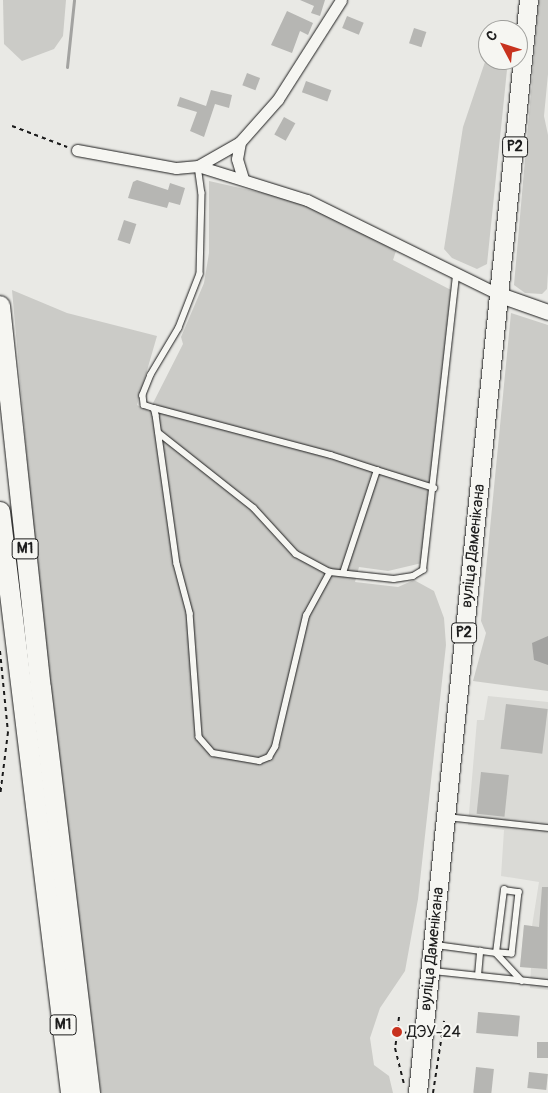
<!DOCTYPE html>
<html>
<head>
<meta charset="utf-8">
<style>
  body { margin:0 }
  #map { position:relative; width:548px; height:1093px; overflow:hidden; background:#e9e9e5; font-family:Pangolin,sans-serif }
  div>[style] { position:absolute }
  .built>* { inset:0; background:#dadad6 }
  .green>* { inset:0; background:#cbcbc7 }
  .water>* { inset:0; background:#a3a3a1 }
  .stream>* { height:3px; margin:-1.5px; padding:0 1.5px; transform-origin:1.5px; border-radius:1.5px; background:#a3a3a1 }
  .building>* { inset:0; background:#b6b6b3; transform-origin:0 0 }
  .path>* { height:2px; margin-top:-1px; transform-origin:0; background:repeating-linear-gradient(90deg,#1c1c1c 0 4px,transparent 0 8px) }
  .roads { filter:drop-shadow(0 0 1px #1c1c1c) drop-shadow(0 0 1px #1c1c1c) }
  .lane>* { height:5.5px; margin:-2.75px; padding:0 2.75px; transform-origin:2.75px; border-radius:2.75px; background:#f6f6f2 }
  .street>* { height:11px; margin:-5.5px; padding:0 5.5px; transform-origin:5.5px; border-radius:5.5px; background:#f6f6f2 }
  .secondary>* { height:15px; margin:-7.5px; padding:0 7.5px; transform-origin:7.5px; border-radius:7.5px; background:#f6f6f2 }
  .primary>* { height:18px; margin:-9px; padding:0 9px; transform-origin:9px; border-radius:9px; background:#f6f6f2 }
  .highway>* { height:20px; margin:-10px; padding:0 10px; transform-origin:10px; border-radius:10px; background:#f6f6f2 }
  .dots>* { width:14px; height:14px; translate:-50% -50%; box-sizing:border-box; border:2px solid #f6f6f2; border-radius:50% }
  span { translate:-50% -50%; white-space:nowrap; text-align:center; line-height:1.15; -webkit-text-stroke:4px #f6f6f2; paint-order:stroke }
  .shield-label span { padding:1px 4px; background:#f6f6f2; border:1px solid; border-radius:4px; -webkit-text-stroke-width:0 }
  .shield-label { font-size:15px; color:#1c1c1c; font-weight:700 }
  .street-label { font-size:16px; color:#1c1c1c }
  .poi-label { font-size:16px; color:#1c1c1c }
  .left { translate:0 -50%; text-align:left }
  .north { position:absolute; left:478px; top:20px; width:50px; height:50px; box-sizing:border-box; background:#f6f6f2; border:1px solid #9f9f9c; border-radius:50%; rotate:310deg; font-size:14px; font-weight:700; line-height:20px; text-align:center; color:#1c1c1c }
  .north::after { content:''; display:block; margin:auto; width:18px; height:22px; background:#c8321e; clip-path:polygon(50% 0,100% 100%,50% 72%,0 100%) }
</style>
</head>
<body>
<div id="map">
  <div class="built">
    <i style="clip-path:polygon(488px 696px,548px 702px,548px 990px,530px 988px,531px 968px,520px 967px,524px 925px,532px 926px,539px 882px,501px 876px,504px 830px,468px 825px,477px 720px,484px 720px)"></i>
  </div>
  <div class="green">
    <i style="clip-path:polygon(3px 0,66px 0,63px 36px,54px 49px,22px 61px,4px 44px)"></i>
    <i style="clip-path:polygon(539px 0,548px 0,548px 74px,544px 116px,548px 135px,548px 272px,547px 289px,542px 294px,525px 293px,514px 285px)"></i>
    <i style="clip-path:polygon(488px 53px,488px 60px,508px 60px,487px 264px,477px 269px,452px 258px,444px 249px,463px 127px)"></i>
    <i style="clip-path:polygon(209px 181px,304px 202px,396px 251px,393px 260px,451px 290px,422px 563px,388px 571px,359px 567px,355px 582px,398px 587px,414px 580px,434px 591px,444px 618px,446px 645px,418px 899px,405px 971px,380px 1008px,370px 1038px,374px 1065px,389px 1076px,393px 1093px,101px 1093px,43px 639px,12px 290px,67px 313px,157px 336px,137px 405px,149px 411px,183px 344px,181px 337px,204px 283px,209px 253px)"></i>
    <i style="clip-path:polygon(511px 313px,548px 325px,548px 691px,473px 681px,486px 633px,481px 621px)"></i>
  </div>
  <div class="water">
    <i style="clip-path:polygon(548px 636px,548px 665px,534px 660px,532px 643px)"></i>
  </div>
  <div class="stream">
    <i style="left:67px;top:67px;width:67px;rotate:-84deg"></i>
  </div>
  <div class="building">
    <i style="clip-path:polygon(300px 0,325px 0,320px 16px,311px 13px,314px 6px)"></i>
    <i style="clip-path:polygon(287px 11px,313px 23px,308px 35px,300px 31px,292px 53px,271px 45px)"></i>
    <i style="left:347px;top:16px;width:18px;height:13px;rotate:22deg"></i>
    <i style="left:414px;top:28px;width:13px;height:16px;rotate:18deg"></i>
    <i style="left:247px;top:73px;width:14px;height:13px;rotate:21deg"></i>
    <i style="left:306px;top:81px;width:27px;height:12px;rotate:20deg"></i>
    <i style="clip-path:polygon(211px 90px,232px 95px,229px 108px,215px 104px,204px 137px,190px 131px,197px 112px,177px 106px,180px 97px,206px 106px)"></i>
    <i style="left:284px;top:117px;width:13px;height:20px;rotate:29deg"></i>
    <i style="clip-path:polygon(137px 180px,168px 190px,170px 183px,185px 188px,180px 205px,169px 202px,167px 208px,128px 198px,133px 182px)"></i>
    <i style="left:124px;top:220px;width:13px;height:21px;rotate:18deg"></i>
    <i style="left:506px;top:704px;width:42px;height:45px;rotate:7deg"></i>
    <i style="left:481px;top:772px;width:28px;height:42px;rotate:6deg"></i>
    <i style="clip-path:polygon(542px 887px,548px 887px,547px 969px,520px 967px,524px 925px,539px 927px)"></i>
    <i style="left:478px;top:1012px;width:42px;height:21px;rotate:5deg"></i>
    <i style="left:537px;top:1042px;width:11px;height:16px"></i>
    <i style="left:476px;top:1067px;width:18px;height:26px;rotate:6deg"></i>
    <i style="left:529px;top:1072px;width:19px;height:16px;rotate:6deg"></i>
  </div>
  <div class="path">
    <i style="left:12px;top:126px;width:59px;rotate:20.9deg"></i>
    <i style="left:0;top:651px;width:81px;rotate:84.4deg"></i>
    <i style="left:8px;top:732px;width:64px;rotate:97.1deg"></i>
    <i style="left:399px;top:1017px;width:31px;rotate:97deg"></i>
    <i style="left:395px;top:1048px;width:36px;rotate:76deg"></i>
    <i style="left:397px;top:1032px;width:13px;rotate:4deg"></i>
    <i style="left:433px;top:1093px;width:73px;rotate:-81.3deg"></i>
  </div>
  <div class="roads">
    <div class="lane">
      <i style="left:198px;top:166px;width:27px;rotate:82deg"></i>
      <i style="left:202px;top:193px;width:81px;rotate:91.4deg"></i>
      <i style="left:200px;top:274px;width:58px;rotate:111.3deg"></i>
      <i style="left:179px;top:328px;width:55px;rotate:120.8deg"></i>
      <i style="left:151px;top:375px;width:22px;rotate:112deg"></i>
      <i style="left:143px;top:395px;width:10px;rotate:84deg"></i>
      <i style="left:144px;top:405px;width:10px;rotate:17deg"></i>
      <i style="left:154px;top:408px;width:7px;rotate:74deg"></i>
      <i style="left:156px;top:415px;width:150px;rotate:82deg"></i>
      <i style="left:177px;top:564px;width:51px;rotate:75.1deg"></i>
      <i style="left:190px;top:613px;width:124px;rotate:85.8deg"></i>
      <i style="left:199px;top:737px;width:21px;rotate:49deg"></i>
      <i style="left:213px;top:753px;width:47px;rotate:9.9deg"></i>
      <i style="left:259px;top:761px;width:11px;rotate:-22deg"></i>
      <i style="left:269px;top:757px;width:12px;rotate:-59deg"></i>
      <i style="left:275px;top:747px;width:135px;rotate:-76.7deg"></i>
      <i style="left:306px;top:616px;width:50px;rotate:-61.4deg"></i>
      <i style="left:330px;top:572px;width:64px;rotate:6.2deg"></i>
      <i style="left:394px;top:579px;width:19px;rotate:-9deg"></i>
      <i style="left:413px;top:576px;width:12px;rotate:-31deg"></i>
      <i style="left:423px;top:570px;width:298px;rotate:-83.6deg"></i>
      <i style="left:154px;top:408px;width:183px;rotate:14.9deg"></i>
      <i style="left:331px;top:455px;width:48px;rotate:18.1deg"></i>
      <i style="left:159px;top:433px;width:121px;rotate:38.3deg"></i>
      <i style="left:254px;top:508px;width:62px;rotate:47.6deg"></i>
      <i style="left:296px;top:554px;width:38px;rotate:28deg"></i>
      <i style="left:343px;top:573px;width:108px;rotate:-71.7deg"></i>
      <i style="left:377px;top:470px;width:60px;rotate:17.5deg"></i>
      <i style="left:447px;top:817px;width:102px;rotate:6.2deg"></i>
      <i style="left:436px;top:945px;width:61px;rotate:7.6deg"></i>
      <i style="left:496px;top:953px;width:64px;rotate:-82.8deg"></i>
      <i style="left:504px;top:890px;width:15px;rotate:8deg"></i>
      <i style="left:519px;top:892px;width:62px;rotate:96.4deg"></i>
      <i style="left:512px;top:954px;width:16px;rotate:-176deg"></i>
      <i style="left:496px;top:953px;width:38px;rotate:47deg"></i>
      <i style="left:433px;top:971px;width:116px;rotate:6deg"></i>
      <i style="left:478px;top:976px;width:25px;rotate:-85deg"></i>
    </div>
    <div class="street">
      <i style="left:240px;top:142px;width:17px;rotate:100deg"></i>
      <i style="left:237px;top:159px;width:21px;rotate:73deg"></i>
      <i style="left:77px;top:150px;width:101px;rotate:10.3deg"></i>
      <i style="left:176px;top:168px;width:22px;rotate:-5deg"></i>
      <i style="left:198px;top:166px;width:48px;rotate:-29.7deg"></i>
      <i style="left:240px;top:142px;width:57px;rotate:-48.5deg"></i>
      <i style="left:278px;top:99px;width:117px;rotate:-57.5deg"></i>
      <i style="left:198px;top:166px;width:114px;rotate:17.3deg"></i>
      <i style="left:307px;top:200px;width:215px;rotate:26.2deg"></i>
    </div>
    <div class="secondary">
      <i style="left:500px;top:295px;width:51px;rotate:19.5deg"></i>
    </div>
    <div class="primary">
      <i style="left:418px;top:1093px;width:1099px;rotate:-84.2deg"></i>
    </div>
    <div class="highway">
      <i style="left:0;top:306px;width:384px;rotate:83.9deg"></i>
      <i style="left:41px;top:688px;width:408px;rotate:83.1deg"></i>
      <i style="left:0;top:512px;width:585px;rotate:83.03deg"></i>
    </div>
  </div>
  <div class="dots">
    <i style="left:397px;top:1032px;background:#c8321e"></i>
  </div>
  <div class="shield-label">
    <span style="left:515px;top:147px">Р2</span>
    <span style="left:25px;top:549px">М1</span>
    <span style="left:464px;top:633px">Р2</span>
    <span style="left:63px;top:1025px">М1</span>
  </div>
  <div class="street-label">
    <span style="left:473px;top:546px;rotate:-84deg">вуліца Даменікана</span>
    <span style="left:432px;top:949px;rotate:-84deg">вуліца Даменікана</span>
  </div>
  <div class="poi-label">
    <span class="left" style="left:407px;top:1032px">ДЭУ-24</span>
  </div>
  <div class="north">С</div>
</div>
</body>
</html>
